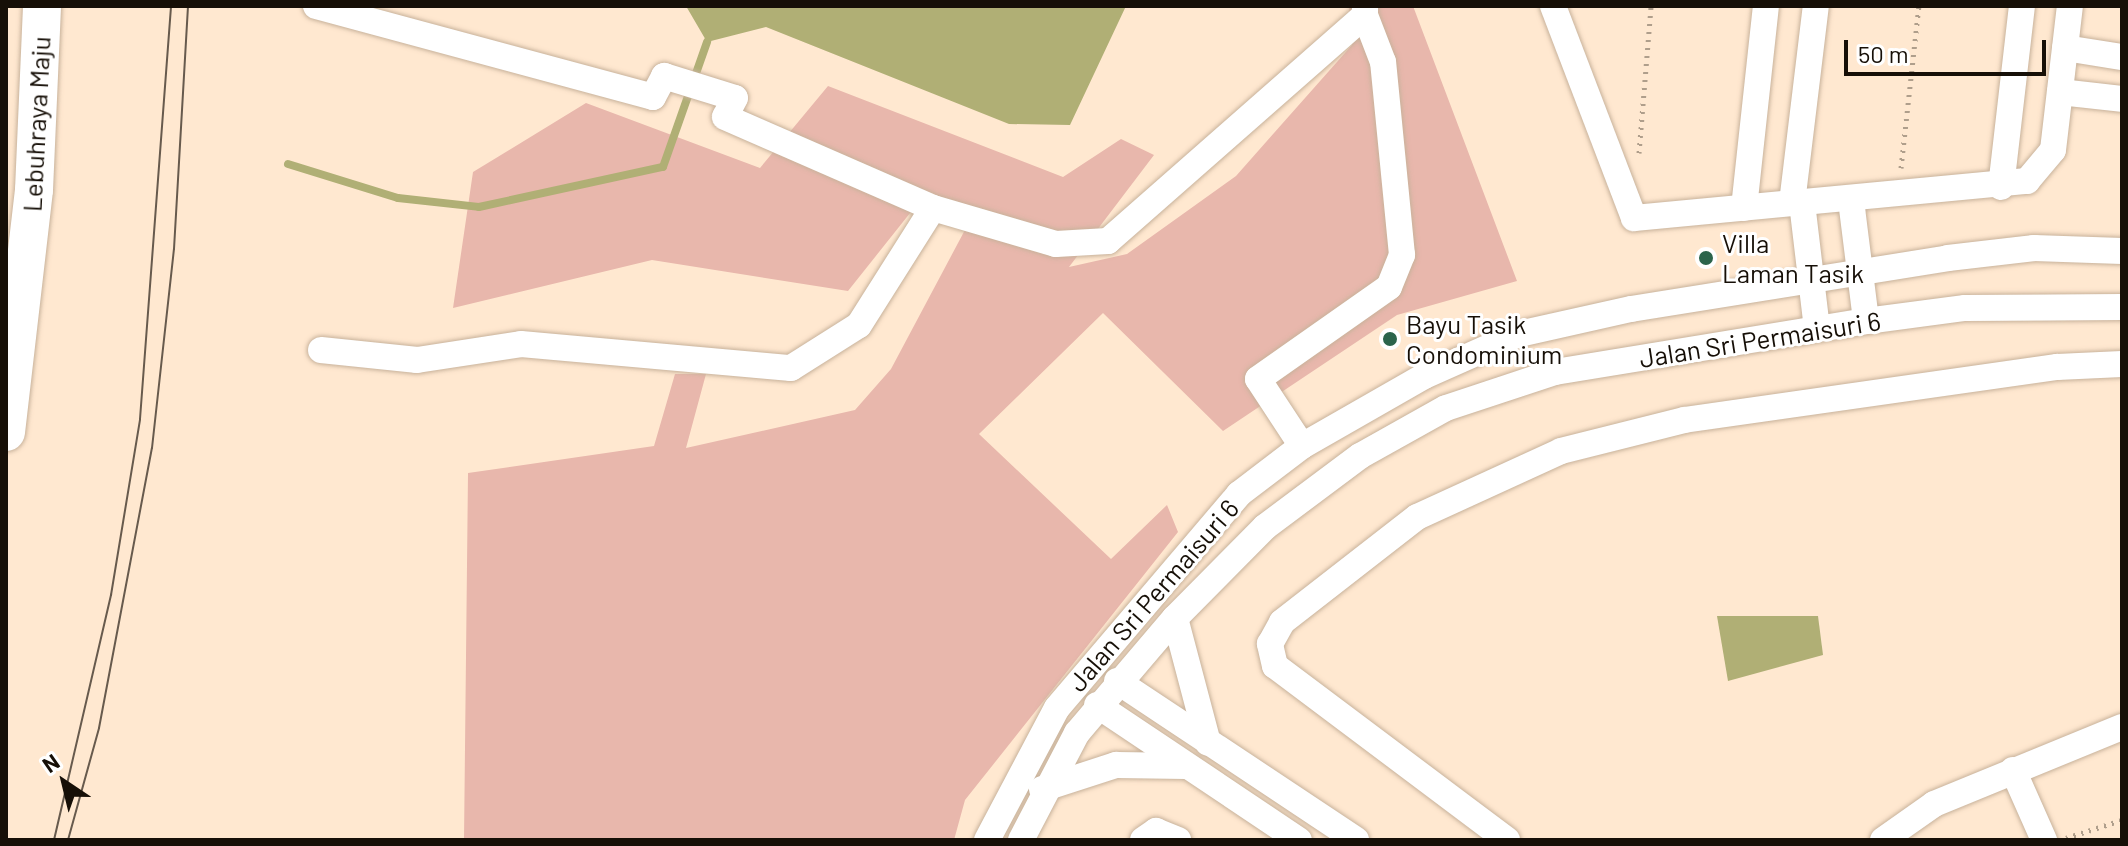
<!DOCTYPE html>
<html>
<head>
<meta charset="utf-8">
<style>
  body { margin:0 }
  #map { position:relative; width:2128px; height:846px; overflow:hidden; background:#ffe8d0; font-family:Barlow,sans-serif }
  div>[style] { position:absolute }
  .green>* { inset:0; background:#e8b7ac }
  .water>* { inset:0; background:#b0af75 }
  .stream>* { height:8px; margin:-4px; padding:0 4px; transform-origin:4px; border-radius:4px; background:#b0af75 }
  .path>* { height:5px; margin-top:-2.5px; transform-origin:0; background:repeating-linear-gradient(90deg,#af9e8b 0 2px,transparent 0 8px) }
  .roads { filter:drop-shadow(0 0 2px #c8b29b) drop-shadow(0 0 2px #c8b29b) }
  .minor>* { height:26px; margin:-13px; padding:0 13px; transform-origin:13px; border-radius:13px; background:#fff }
  .highway>* { height:38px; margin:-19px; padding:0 19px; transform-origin:19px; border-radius:19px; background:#fff }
  .tram>* { height:2px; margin:-1px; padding:0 1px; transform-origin:1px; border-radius:1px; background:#675a4d }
  .dots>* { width:22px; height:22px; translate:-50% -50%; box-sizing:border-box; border:4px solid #fff; border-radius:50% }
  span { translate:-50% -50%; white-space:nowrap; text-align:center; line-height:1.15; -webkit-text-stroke:6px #fff; paint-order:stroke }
  .street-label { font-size:26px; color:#160f07 }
  .poi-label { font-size:26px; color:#160f07 }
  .left { translate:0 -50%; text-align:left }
  .frame { position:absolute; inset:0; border:8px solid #160f07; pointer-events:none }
  .north { position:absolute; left:24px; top:742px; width:80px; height:80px; -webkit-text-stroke:6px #fff; paint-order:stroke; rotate:325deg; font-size:22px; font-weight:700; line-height:32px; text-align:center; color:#160f07 }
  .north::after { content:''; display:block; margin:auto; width:28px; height:36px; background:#160f07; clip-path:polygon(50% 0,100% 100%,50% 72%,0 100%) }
  .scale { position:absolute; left:1844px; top:40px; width:202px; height:36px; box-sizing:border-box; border:4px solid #160f07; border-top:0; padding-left:10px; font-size:24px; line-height:28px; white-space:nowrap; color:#160f07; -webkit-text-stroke:6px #fff; paint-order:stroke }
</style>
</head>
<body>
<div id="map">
  <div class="green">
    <i style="clip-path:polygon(1349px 6px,1413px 6px,1517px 281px,1397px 315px,1223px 431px,1103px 313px,979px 434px,1111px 559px,1167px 505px,1178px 532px,965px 800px,954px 840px,464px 840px,468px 473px,654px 446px,675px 374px,706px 374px,686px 448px,855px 410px,891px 369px,974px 213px,926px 193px,848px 291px,652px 260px,453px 308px,473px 172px,586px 103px,760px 168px,828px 86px,1063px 177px,1121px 139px,1154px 155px,1069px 267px,1127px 254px,1236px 176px,1352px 45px)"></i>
  </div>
  <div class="water">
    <i style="clip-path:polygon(686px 6px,1126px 6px,1070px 125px,1009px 124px,766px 27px,707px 42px)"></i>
    <i style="clip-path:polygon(1717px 616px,1818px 616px,1823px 655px,1728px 681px)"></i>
  </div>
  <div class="stream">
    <i style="left:288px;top:164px;width:115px;rotate:17.2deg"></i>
    <i style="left:398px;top:198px;width:81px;rotate:6.3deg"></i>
    <i style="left:479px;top:207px;width:188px;rotate:-12.3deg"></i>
    <i style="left:663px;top:167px;width:133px;rotate:-70.6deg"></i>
  </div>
  <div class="path">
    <i style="left:1639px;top:153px;width:147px;rotate:-85.3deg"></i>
    <i style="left:1901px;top:168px;width:163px;rotate:-83.7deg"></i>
    <i style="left:2066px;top:838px;width:59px;rotate:-17.8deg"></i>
  </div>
  <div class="roads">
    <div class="minor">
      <i style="left:316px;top:6px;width:349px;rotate:15.1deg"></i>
      <i style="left:653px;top:97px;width:24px;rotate:-62deg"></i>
      <i style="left:664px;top:76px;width:74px;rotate:17.2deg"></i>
      <i style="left:735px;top:98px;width:21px;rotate:118deg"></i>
      <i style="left:725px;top:117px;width:227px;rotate:23.6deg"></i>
      <i style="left:933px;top:208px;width:128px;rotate:16.3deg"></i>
      <i style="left:1056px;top:244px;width:52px;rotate:-3.3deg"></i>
      <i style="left:1108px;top:241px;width:342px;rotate:-41.3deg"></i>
      <i style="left:1365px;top:15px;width:9px;rotate:-90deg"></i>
      <i style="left:1553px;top:6px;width:227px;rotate:69.1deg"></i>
      <i style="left:1634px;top:218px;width:395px;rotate:-5.4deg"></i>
      <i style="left:2027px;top:181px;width:40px;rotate:-50deg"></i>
      <i style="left:2053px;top:150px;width:145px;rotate:-83.3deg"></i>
      <i style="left:2065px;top:48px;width:58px;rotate:9deg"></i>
      <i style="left:2060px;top:92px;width:62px;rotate:6.4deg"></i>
      <i style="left:2001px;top:187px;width:182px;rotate:-83.4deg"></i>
      <i style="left:1851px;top:200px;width:122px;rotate:82.9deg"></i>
      <i style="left:1792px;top:203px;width:198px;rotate:-83.1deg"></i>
      <i style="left:1802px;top:203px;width:127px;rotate:83.2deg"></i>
      <i style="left:1744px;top:208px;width:203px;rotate:-83.8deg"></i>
      <i style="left:321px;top:350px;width:97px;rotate:5.9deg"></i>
      <i style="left:417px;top:360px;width:105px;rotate:-8.7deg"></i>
      <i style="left:521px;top:344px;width:271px;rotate:5.1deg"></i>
      <i style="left:791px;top:368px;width:80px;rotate:-32.3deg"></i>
      <i style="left:859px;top:325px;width:138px;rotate:-57.7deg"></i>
      <i style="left:1302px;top:446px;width:80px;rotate:-123.3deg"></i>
      <i style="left:1258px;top:379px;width:160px;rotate:-35.1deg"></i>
      <i style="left:1389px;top:287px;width:35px;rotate:-68deg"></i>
      <i style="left:1402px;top:255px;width:194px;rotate:-95.6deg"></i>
      <i style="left:1383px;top:62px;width:50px;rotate:-111deg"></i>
      <i style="left:1175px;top:618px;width:129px;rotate:75.2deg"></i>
      <i style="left:1117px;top:681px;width:287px;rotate:33.6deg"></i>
      <i style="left:1097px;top:705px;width:243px;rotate:33.8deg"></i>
      <i style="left:2013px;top:770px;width:77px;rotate:66.1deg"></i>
      <i style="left:1042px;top:789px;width:78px;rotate:-18deg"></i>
      <i style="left:1116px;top:765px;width:70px;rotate:0.8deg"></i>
      <i style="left:987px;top:840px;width:149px;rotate:-62.1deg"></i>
      <i style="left:1057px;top:708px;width:281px;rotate:-49.6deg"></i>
      <i style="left:1239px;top:494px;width:79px;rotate:-37.3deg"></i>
      <i style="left:1302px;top:446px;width:141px;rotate:-29.8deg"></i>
      <i style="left:1424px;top:376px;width:104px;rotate:-23.9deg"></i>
      <i style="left:1519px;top:334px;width:115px;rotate:-12.6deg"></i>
      <i style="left:1631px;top:309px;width:321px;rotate:-9.1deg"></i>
      <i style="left:1948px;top:258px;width:87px;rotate:-6.6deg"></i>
      <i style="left:2034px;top:248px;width:88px;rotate:2deg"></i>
      <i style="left:1021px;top:840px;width:121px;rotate:-62.4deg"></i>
      <i style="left:1077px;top:733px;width:151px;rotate:-49.6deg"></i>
      <i style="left:1175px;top:618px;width:128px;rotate:-45.3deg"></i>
      <i style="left:1265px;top:527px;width:119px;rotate:-36.8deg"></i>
      <i style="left:1360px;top:456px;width:98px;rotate:-29.2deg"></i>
      <i style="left:1446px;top:408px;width:115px;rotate:-18.3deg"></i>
      <i style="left:1555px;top:372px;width:315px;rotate:-9.3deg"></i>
      <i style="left:1866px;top:321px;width:100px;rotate:-7.5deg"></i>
      <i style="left:1965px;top:308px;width:157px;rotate:-0.4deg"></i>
      <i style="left:1143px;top:840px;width:16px;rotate:-35deg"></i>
      <i style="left:1156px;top:831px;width:24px;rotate:22deg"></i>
      <i style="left:1507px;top:840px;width:290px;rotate:-143.1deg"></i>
      <i style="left:1275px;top:666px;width:23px;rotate:-103deg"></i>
      <i style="left:1270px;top:644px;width:25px;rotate:-61deg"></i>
      <i style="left:1282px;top:622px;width:171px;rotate:-37.9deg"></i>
      <i style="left:1417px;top:517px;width:158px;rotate:-24.6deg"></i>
      <i style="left:1561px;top:451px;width:127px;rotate:-14.1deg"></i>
      <i style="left:1684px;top:420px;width:377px;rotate:-8.1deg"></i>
      <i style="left:2057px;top:367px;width:65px;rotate:-2.6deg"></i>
      <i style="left:1883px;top:840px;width:62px;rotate:-35.2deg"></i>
      <i style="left:1934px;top:804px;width:203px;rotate:-22.3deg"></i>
    </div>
    <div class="highway">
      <i style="left:6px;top:432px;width:244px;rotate:-83.4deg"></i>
      <i style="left:34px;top:190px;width:184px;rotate:-87.5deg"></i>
    </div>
  </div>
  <div class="tram">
    <i style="left:54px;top:840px;width:252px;rotate:-76.9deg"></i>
    <i style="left:111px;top:595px;width:178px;rotate:-80.6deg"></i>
    <i style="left:140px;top:419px;width:414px;rotate:-85.7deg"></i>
    <i style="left:68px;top:840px;width:116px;rotate:-74.5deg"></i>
    <i style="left:99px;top:728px;width:285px;rotate:-79.3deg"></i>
    <i style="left:152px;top:448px;width:200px;rotate:-83.7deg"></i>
    <i style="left:174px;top:249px;width:243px;rotate:-86.7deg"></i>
  </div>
  <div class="dots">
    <i style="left:1706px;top:258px;background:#2c644b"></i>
    <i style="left:1390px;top:339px;background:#2c644b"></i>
  </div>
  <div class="street-label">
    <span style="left:36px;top:124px;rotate:-87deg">Lebuhraya Maju</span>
    <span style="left:1760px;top:339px;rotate:-9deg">Jalan Sri Permaisuri 6</span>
    <span style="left:1153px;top:595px;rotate:-49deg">Jalan Sri Permaisuri 6</span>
  </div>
  <div class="poi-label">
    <span class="left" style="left:1722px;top:258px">Villa<br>Laman Tasik</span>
    <span class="left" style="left:1406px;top:339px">Bayu Tasik<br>Condominium</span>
  </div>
  <div class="frame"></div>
  <div class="north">N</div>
  <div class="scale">50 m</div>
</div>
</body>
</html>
